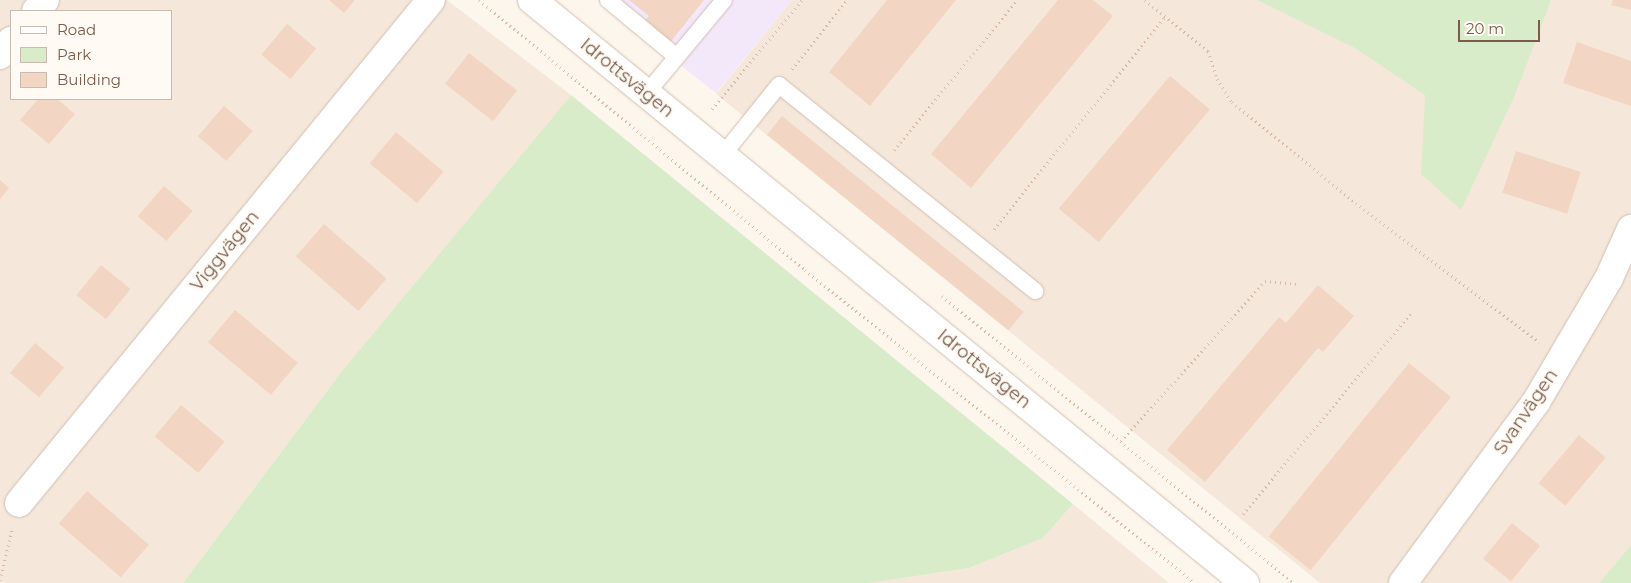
<!DOCTYPE html>
<html>
<head>
<meta charset="utf-8">
<style>
  body { margin:0 }
  #map { position:relative; width:1631px; height:583px; overflow:hidden; background:#fdf6ec; font-family:Montserrat,sans-serif }
  div>[style] { position:absolute }
  .residential>* { inset:0; background:#f5e8da }
  .education>* { inset:0; background:#f3e8fa }
  .green>* { inset:0; background:#d8ecc9 }
  .building>* { inset:0; background:#f3d5c3; transform-origin:0 0 }
  .path>* { height:3px; margin-top:-1.5px; transform-origin:0; background:repeating-linear-gradient(90deg,#d9b8a5 0 1px,transparent 0 5px) }
  .roads { filter:drop-shadow(0 0 1px #d1beb0) drop-shadow(0 0 1px #d1beb0) }
  .lane>* { height:16px; margin:-8px; padding:0 8px; transform-origin:8px; border-radius:8px; background:#fff }
  .street>* { height:28px; margin:-14px; padding:0 14px; transform-origin:14px; border-radius:14px; background:#fff }
  span { translate:-50% -50%; white-space:nowrap; text-align:center; line-height:1.15; -webkit-text-stroke:4.5px #fffaf3; paint-order:stroke }
  .street-label { font-size:18px; color:#7a5c4d }
  .legend { position:absolute; left:10px; top:10px; width:162px; height:90px; box-sizing:border-box; background:#fffaf3; border:1px solid #cabbb1; margin:0; padding:6px 9px; list-style:none; font-size:15px; color:#7a5c4d }
  .legend li { display:flex; align-items:center; gap:10px; height:25px }
  .legend b { width:25px; border:1px solid #cabbb1 }
  .scale { position:absolute; left:1458px; top:20px; width:82px; height:22px; box-sizing:border-box; border:2px solid #7a5c4d; border-top:0; padding-left:6px; font-size:15px; line-height:18px; white-space:nowrap; color:#7a5c4d; -webkit-text-stroke:4px #fffaf3; paint-order:stroke }
</style>
</head>
<body>
<div id="map">
  <div class="residential">
    <i style="clip-path:polygon(evenodd,0 0,447px 0,571px 95px,342px 371px,183px 583px,0 583px,0 0,11px 11px,171px 11px,171px 99px,11px 99px,11px 11px)"></i>
    <i style="clip-path:polygon(792px 0,1631px 0,1631px 545px,1599px 583px,1320px 583px,716px 94px)"></i>
    <i style="clip-path:polygon(1073px 504px,1169px 583px,870px 583px,969px 568px,1043px 538px)"></i>
  </div>
  <div class="education">
    <i style="clip-path:polygon(597px 0,792px 0,716px 93px)"></i>
  </div>
  <div class="green">
    <i style="clip-path:polygon(1257px 0,1551px 0,1515px 95px,1461px 210px,1421px 174px,1425px 95px,1355px 48px)"></i>
    <i style="clip-path:polygon(571px 95px,1073px 504px,1043px 538px,969px 568px,870px 583px,183px 583px,342px 371px)"></i>
    <i style="clip-path:polygon(1631px 545px,1631px 583px,1599px 583px)"></i>
  </div>
  <div class="building">
    <i style="clip-path:polygon(329px 0,355px 0,344px 13px)"></i>
    <i style="clip-path:polygon(629px 0,704px 0,669px 44px,643px 23px,649px 16px)"></i>
    <i style="clip-path:polygon(887px 0,956px 0,870px 106px,829px 72px)"></i>
    <i style="clip-path:polygon(1058px 0,1093px 0,1113px 16px,971px 188px,931px 154px)"></i>
    <i style="clip-path:polygon(1613px 0,1631px 0,1631px 10px,1611px 5px)"></i>
    <i style="left:287px;top:24px;width:38px;height:40px;rotate:40deg"></i>
    <i style="clip-path:polygon(1577px 42px,1631px 61px,1631px 106px,1563px 83px)"></i>
    <i style="left:469px;top:53px;width:61px;height:39px;rotate:38deg"></i>
    <i style="left:1170px;top:76px;width:52px;height:173px;rotate:40deg"></i>
    <i style="clip-path:polygon(38px 99px,57px 99px,75px 114px,49px 144px,20px 120px)"></i>
    <i style="left:224px;top:106px;width:38px;height:40px;rotate:41deg"></i>
    <i style="left:782px;top:116px;width:311px;height:24px;rotate:39deg"></i>
    <i style="left:396px;top:132px;width:62px;height:41px;rotate:40deg"></i>
    <i style="left:1516px;top:151px;width:68px;height:44px;rotate:18deg"></i>
    <i style="clip-path:polygon(0 180px,9px 188px,0 199px)"></i>
    <i style="left:164px;top:186px;width:38px;height:40px;rotate:41deg"></i>
    <i style="left:324px;top:224px;width:83px;height:43px;rotate:41deg"></i>
    <i style="left:101px;top:265px;width:38px;height:39px;rotate:39deg"></i>
    <i style="clip-path:polygon(1318px 285px,1354px 316px,1323px 352px,1318px 348px,1205px 482px,1167px 450px,1279px 317px,1286px 323px)"></i>
    <i style="left:235px;top:310px;width:82px;height:42px;rotate:40deg"></i>
    <i style="left:35px;top:343px;width:38px;height:39px;rotate:40deg"></i>
    <i style="left:1409px;top:363px;width:54px;height:223px;rotate:39deg"></i>
    <i style="left:181px;top:405px;width:57px;height:41px;rotate:40deg"></i>
    <i style="left:1579px;top:435px;width:35px;height:63px;rotate:40deg"></i>
    <i style="left:87px;top:491px;width:82px;height:43px;rotate:41deg"></i>
    <i style="left:1512px;top:523px;width:36px;height:46px;rotate:39deg"></i>
  </div>
  <div class="path">
    <i style="left:479px;top:0;width:423px;rotate:39.6deg"></i>
    <i style="left:805px;top:270px;width:500px;rotate:38.75deg"></i>
    <i style="left:1145px;top:0;width:81px;rotate:39deg"></i>
    <i style="left:1208px;top:51px;width:29px;rotate:72deg"></i>
    <i style="left:1217px;top:79px;width:27px;rotate:57deg"></i>
    <i style="left:1232px;top:102px;width:160px;rotate:39.2deg"></i>
    <i style="left:1356px;top:203px;width:230px;rotate:37.2deg"></i>
    <i style="left:792px;top:69px;width:88px;rotate:-51.4deg"></i>
    <i style="left:712px;top:109px;width:141px;rotate:-50.5deg"></i>
    <i style="left:894px;top:150px;width:194px;rotate:-50.6deg"></i>
    <i style="left:994px;top:229px;width:274px;rotate:-51.1deg"></i>
    <i style="left:942px;top:296px;width:454px;rotate:39.2deg"></i>
    <i style="left:1121px;top:441px;width:215px;rotate:-48deg"></i>
    <i style="left:1265px;top:281px;width:33px;rotate:5deg"></i>
    <i style="left:1243px;top:514px;width:261px;rotate:-50.1deg"></i>
    <i style="left:0;top:580px;width:51px;rotate:-76.5deg"></i>
  </div>
  <div class="roads">
    <div class="lane">
      <i style="left:608px;top:0;width:89px;rotate:39.6deg"></i>
      <i style="left:646px;top:94px;width:122px;rotate:-50.3deg"></i>
      <i style="left:722px;top:156px;width:91px;rotate:-51.2deg"></i>
      <i style="left:779px;top:85px;width:329px;rotate:38.8deg"></i>
    </div>
    <div class="street">
      <i style="left:532px;top:0;width:921px;rotate:39.27deg"></i>
      <i style="left:36px;top:11px;width:14px;rotate:-51deg"></i>
      <i style="left:0;top:55px;width:18px;rotate:-52deg"></i>
      <i style="left:19px;top:503px;width:650px;rotate:-50.68deg"></i>
      <i style="left:1403px;top:583px;width:225px;rotate:-53.7deg"></i>
      <i style="left:1536px;top:402px;width:144px;rotate:-59.5deg"></i>
      <i style="left:1609px;top:278px;width:54px;rotate:-65.8deg"></i>
    </div>
  </div>
  <div class="street-label">
    <span style="left:627px;top:78px;rotate:39deg">Idrottsvägen</span>
    <span style="left:225px;top:251px;rotate:-51deg">Viggvägen</span>
    <span style="left:984px;top:369px;rotate:39deg">Idrottsvägen</span>
    <span style="left:1526px;top:412px;rotate:-56deg">Svanvägen</span>
  </div>
  <ul class="legend">
  <li><b style="height:6px;background:#fff"></b>Road</li>
  <li><b style="height:14px;background:#d8ecc9"></b>Park</li>
  <li><b style="height:14px;background:#f3d5c3"></b>Building</li>
  </ul>
  <div class="scale">20 m</div>
</div>
</body>
</html>
